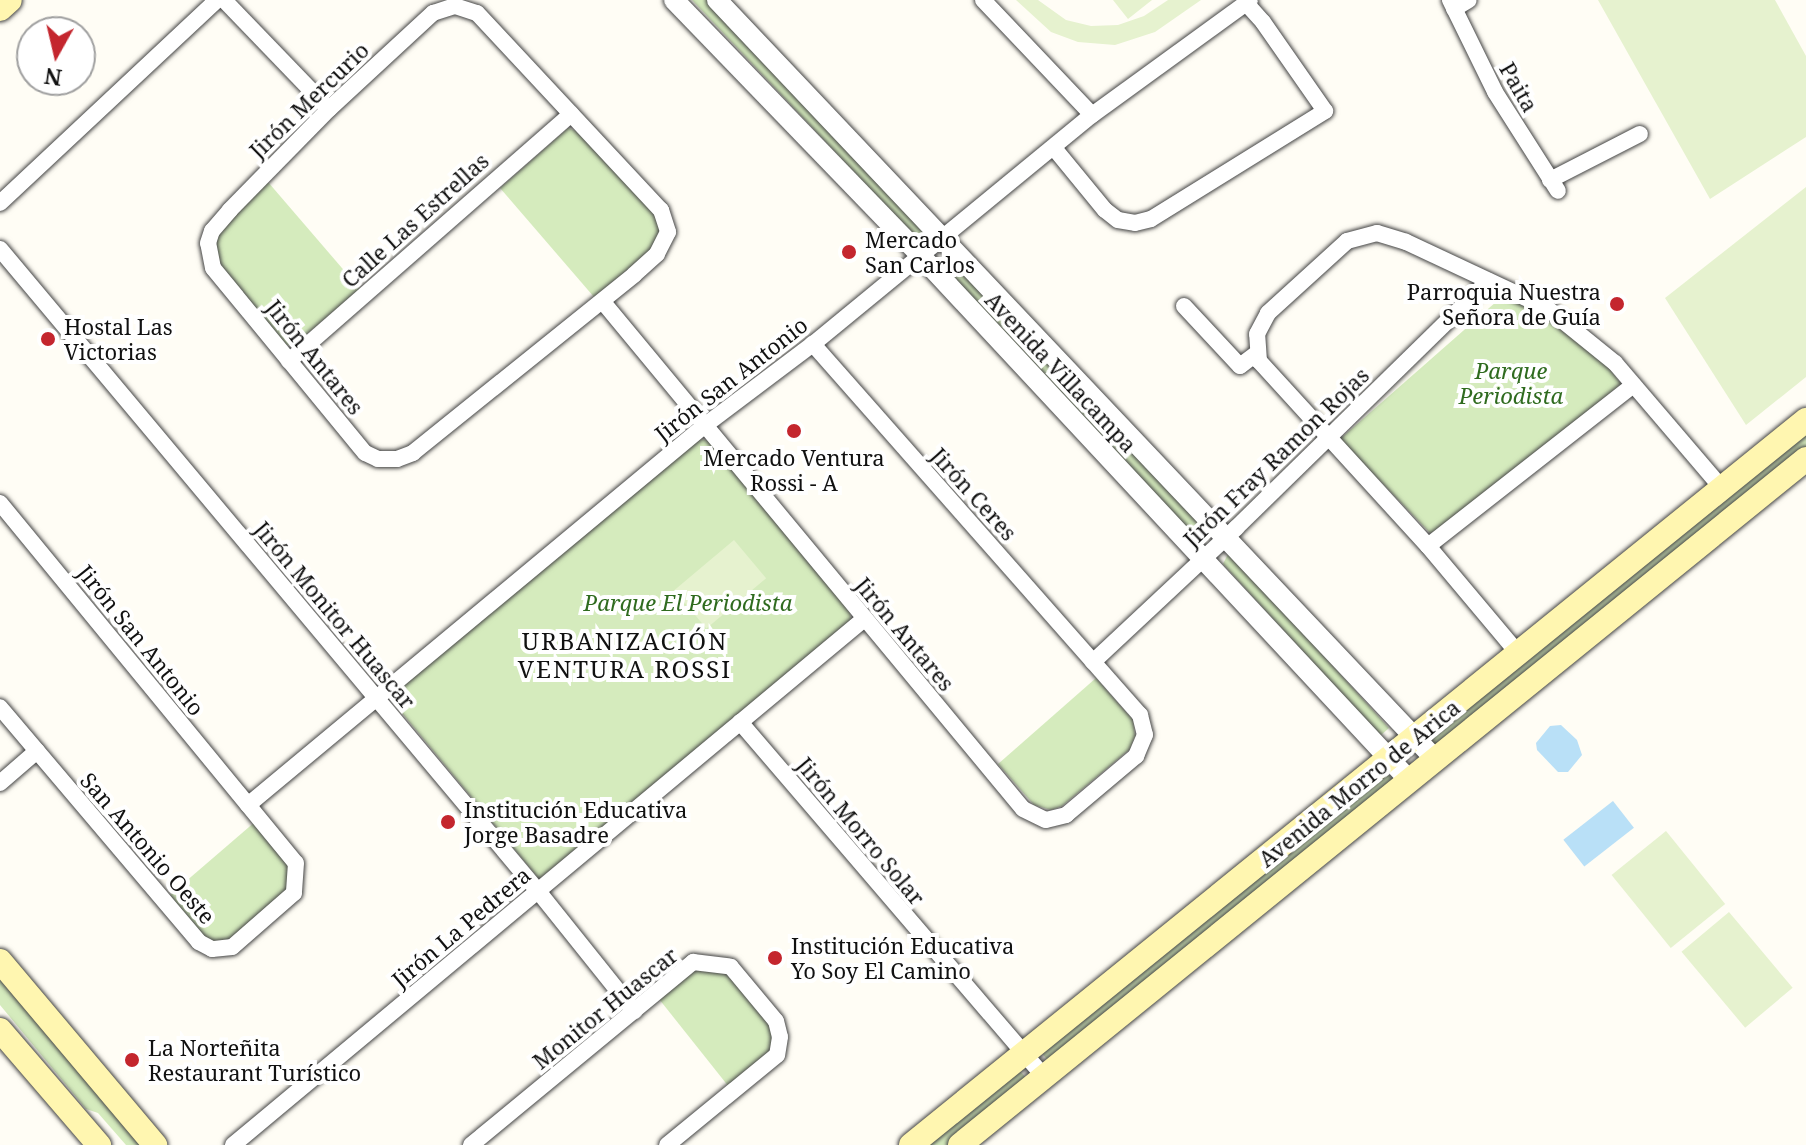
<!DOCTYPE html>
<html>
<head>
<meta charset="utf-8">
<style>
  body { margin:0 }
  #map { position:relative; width:1806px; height:1145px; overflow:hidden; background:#fffdf5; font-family:"Noto Serif",serif }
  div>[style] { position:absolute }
  .green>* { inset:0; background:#d5ebbd; transform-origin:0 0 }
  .pitch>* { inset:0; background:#e6f2cf; transform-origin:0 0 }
  .water>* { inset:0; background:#b9e0f7; transform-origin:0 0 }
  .roads { filter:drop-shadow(0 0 2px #444) drop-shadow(0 0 2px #444) }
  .minor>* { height:16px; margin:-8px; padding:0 8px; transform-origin:8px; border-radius:8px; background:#fff }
  .tertiary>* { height:20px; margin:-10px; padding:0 10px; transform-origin:10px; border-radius:10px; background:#fff }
  .secondary>* { height:24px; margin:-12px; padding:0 12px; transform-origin:12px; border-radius:12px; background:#fff6b0 }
  .dots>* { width:22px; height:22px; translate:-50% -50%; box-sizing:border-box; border:4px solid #fff; border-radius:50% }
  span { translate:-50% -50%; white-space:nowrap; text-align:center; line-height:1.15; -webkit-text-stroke:8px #fff; paint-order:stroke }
  .street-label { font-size:22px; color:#111 }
  .poi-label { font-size:22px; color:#111 }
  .left { translate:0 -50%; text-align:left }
  .right { translate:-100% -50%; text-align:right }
  .park-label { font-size:22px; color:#2f6b1f; font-style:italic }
  .neighbourhood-label { font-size:24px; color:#111; letter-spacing:2px }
  .north { position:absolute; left:16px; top:16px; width:80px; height:80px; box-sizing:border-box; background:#fff; border:2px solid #a0a0a0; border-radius:50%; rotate:188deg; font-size:22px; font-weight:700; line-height:32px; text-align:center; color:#111 }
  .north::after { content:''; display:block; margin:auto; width:28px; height:36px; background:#c4262e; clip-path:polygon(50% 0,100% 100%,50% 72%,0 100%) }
</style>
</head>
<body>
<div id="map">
  <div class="green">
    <i style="clip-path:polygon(692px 0,709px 0,925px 232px,917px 239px)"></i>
    <i style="clip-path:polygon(568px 128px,576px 131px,661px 218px,664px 227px,652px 250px,594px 297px,500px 188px)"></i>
    <i style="clip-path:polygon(268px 182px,360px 289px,294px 345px,286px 345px,218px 267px,213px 245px,218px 232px)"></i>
    <i style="left:951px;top:255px;width:379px;height:14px;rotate:47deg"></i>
    <i style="clip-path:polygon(1505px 294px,1544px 315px,1606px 364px,1621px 384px,1441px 531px,1430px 533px,1340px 439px)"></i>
    <i style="clip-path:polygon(1806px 430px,1806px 447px,1437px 747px,1427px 734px)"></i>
    <i style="clip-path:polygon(700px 439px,710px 441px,850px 612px,851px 623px,539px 879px,392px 701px,394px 693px)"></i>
    <i style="clip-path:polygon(1228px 554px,1234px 557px,1389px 728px,1380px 736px,1223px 564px)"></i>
    <i style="clip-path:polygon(1096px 678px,1133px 720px,1135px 736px,1130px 749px,1062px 806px,1051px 810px,1034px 805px,998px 764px)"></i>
    <i style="clip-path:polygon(1385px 771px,1397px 783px,1050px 1063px,1041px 1052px)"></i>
    <i style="clip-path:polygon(256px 821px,294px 867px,295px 882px,236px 938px,214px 943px,202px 938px,170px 895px)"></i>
    <i style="clip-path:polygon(695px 966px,733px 972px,772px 1022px,773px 1052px,729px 1087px,659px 999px)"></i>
    <i style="clip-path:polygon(0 975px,141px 1145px,126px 1145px,98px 1113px,86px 1109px,0 1005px)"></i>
    <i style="clip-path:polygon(1019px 1070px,1028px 1080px,948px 1145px,926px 1145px)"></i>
  </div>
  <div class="pitch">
    <i style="clip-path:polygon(1016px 0,1038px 0,1066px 20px,1091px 26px,1118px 25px,1144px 16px,1168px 0,1201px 0,1155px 32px,1115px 45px,1078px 42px,1051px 32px)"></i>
    <i style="clip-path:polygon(1113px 0,1152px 0,1128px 19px)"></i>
    <i style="clip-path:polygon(1598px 0,1775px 0,1806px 56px,1806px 137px,1710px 199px)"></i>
    <i style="clip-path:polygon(1806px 187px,1806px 377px,1746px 425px,1665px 298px)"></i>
    <i style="left:734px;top:540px;width:50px;height:78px;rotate:50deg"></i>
    <i style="left:1666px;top:831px;width:94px;height:70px;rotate:51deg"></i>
    <i style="left:1729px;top:912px;width:99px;height:62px;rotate:50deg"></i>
  </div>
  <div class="water">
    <i style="clip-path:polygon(1561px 725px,1577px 740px,1582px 755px,1568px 772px,1558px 772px,1537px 750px,1536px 743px,1550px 726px)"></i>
    <i style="left:1613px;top:801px;width:34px;height:63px;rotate:52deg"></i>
  </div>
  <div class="roads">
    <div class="minor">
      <i style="left:224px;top:0;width:151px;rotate:46.1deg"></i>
      <i style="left:983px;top:0;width:158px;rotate:46.5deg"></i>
      <i style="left:1450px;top:0;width:102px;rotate:63.9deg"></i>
      <i style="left:1495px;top:92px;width:117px;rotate:57.5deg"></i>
      <i style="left:455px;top:6px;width:23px;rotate:18deg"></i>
      <i style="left:477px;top:13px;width:270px;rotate:47deg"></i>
      <i style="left:661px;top:210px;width:23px;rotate:72deg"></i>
      <i style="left:668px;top:232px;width:25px;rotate:117deg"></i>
      <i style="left:657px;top:254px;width:31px;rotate:138deg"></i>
      <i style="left:634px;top:275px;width:284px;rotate:141.2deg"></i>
      <i style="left:413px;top:453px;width:17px;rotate:159deg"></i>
      <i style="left:397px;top:459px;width:19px;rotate:180deg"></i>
      <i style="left:378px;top:459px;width:14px;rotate:-155deg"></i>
      <i style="left:365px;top:453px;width:239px;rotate:-129.4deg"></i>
      <i style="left:213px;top:268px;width:25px;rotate:-101deg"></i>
      <i style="left:208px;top:243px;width:13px;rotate:-72deg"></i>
      <i style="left:212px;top:231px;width:28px;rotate:-49deg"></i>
      <i style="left:230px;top:210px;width:141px;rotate:-45.6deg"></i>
      <i style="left:329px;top:109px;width:142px;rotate:-42.7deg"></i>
      <i style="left:433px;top:13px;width:23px;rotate:-18deg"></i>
      <i style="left:1454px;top:9px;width:17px;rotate:-31deg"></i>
      <i style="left:1054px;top:148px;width:80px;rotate:50.6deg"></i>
      <i style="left:1105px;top:210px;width:16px;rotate:38deg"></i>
      <i style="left:1118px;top:220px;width:17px;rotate:10deg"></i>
      <i style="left:1135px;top:223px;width:16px;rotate:-14deg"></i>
      <i style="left:1151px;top:219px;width:205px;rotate:-31.8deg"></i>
      <i style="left:1325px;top:111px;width:108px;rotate:-124.9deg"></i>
      <i style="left:1263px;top:22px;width:25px;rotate:-132deg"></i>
      <i style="left:1550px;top:180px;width:101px;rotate:-27.1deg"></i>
      <i style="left:0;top:203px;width:297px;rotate:-43.1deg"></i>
      <i style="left:0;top:249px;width:838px;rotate:50.04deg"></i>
      <i style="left:538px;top:891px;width:154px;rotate:51.3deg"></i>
      <i style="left:603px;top:302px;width:658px;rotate:50.36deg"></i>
      <i style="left:1023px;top:809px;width:25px;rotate:26deg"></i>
      <i style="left:1046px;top:820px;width:21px;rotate:-14deg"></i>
      <i style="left:1066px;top:815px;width:92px;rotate:-40.1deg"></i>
      <i style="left:1136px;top:756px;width:23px;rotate:-67deg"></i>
      <i style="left:1145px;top:735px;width:21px;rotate:-104deg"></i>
      <i style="left:1140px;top:715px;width:495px;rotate:-131.4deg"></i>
      <i style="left:1184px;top:306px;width:82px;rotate:47deg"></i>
      <i style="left:1240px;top:366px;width:20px;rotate:-37deg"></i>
      <i style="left:289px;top:361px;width:375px;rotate:-41.2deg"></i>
      <i style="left:0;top:503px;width:466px;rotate:50.6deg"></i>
      <i style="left:296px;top:863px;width:30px;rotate:94deg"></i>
      <i style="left:294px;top:893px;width:82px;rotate:138.9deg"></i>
      <i style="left:232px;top:947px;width:20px;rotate:174deg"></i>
      <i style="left:212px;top:949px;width:15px;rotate:-152deg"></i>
      <i style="left:199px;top:942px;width:308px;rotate:-130.3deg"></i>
      <i style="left:1428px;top:546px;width:261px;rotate:-38.1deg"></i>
      <i style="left:1517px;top:652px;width:138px;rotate:-130deg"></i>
      <i style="left:1428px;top:546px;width:251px;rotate:-132.4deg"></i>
      <i style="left:1259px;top:361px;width:27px;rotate:-94deg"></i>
      <i style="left:1257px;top:334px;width:24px;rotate:-62deg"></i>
      <i style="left:1268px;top:313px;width:107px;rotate:-42.3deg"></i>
      <i style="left:1347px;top:241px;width:31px;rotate:-15deg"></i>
      <i style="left:1377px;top:233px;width:30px;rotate:17deg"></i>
      <i style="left:1406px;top:242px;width:156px;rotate:25.1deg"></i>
      <i style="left:1547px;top:308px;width:87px;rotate:39deg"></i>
      <i style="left:1615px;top:363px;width:163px;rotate:49.5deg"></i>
      <i style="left:1093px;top:662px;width:196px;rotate:-43.1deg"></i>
      <i style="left:1236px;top:528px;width:353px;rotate:-44.4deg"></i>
      <i style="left:740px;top:722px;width:467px;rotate:49.4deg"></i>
      <i style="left:0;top:783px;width:49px;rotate:-40.9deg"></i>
      <i style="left:248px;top:805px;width:593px;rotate:-39.73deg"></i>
      <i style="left:704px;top:426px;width:136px;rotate:-37deg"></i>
      <i style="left:813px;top:344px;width:361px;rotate:-39.4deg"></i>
      <i style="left:1092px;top:115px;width:195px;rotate:-36deg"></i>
      <i style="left:233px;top:1145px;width:820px;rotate:-39.81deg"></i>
      <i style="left:471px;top:1145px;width:288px;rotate:-39.5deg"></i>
      <i style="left:693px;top:962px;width:38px;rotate:7deg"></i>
      <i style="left:731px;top:967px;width:70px;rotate:50.2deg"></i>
      <i style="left:776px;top:1021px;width:16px;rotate:76deg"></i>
      <i style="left:780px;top:1037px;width:18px;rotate:99deg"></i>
      <i style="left:777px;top:1055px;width:142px;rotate:140.7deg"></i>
    </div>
    <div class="tertiary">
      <i style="left:674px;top:0;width:354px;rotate:46deg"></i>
      <i style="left:920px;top:255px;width:717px;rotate:47.03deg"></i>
      <i style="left:717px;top:0;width:1045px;rotate:46.59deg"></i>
    </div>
    <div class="secondary">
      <i style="left:0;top:9px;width:13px;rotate:-42deg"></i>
      <i style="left:0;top:961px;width:241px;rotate:49.9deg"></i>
      <i style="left:0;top:1030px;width:152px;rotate:49.3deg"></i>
      <i style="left:911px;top:1145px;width:1152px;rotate:-39.01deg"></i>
      <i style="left:960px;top:1145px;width:1089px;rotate:-39.04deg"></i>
    </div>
  </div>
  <div class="dots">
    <i style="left:849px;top:252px;background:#c4262e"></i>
    <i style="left:1617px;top:304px;background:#c4262e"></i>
    <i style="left:48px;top:339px;background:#c4262e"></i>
    <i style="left:794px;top:431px;background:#c4262e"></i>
    <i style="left:448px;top:822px;background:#c4262e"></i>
    <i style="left:775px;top:958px;background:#c4262e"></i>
    <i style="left:132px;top:1060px;background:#c4262e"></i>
  </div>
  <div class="street-label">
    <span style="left:1519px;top:87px;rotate:60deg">Paita</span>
    <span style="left:309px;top:100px;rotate:-44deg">Jirón Mercurio</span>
    <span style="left:415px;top:220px;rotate:-42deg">Calle Las Estrellas</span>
    <span style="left:315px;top:357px;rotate:51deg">Jirón Antares</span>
    <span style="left:1061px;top:372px;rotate:47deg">Avenida Villacampa</span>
    <span style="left:731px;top:379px;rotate:-38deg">Jirón San Antonio</span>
    <span style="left:1276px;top:457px;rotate:-44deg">Jirón Fray Ramon Rojas</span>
    <span style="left:974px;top:494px;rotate:48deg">Jirón Ceres</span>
    <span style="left:335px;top:615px;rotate:50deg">Jirón Monitor Huascar</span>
    <span style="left:905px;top:634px;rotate:50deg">Jirón Antares</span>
    <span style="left:141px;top:640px;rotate:51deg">Jirón San Antonio</span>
    <span style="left:1359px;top:783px;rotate:-39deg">Avenida Morro de Arica</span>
    <span style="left:861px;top:831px;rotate:50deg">Jirón Morro Solar</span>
    <span style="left:148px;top:848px;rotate:49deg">San Antonio Oeste</span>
    <span style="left:461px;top:927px;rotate:-40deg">Jirón La Pedrera</span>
    <span style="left:605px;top:1008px;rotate:-39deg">Monitor Huascar</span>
  </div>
  <div class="poi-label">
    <span class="left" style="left:865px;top:252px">Mercado<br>San Carlos</span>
    <span class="right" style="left:1601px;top:304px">Parroquia Nuestra<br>Señora de Guía</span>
    <span class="left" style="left:64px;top:339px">Hostal Las<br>Victorias</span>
    <span style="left:794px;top:470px">Mercado Ventura<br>Rossi - A</span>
    <span class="left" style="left:464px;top:822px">Institución Educativa<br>Jorge Basadre</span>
    <span class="left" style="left:791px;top:958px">Institución Educativa<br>Yo Soy El Camino</span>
    <span class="left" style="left:148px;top:1060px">La Norteñita<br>Restaurant Turístico</span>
  </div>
  <div class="park-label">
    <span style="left:1511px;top:383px">Parque<br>Periodista</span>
    <span style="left:688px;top:603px">Parque El Periodista</span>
  </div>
  <div class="neighbourhood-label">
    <span style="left:625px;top:655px">URBANIZACIÓN<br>VENTURA ROSSI</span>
  </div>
  <div class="north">N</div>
</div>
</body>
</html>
